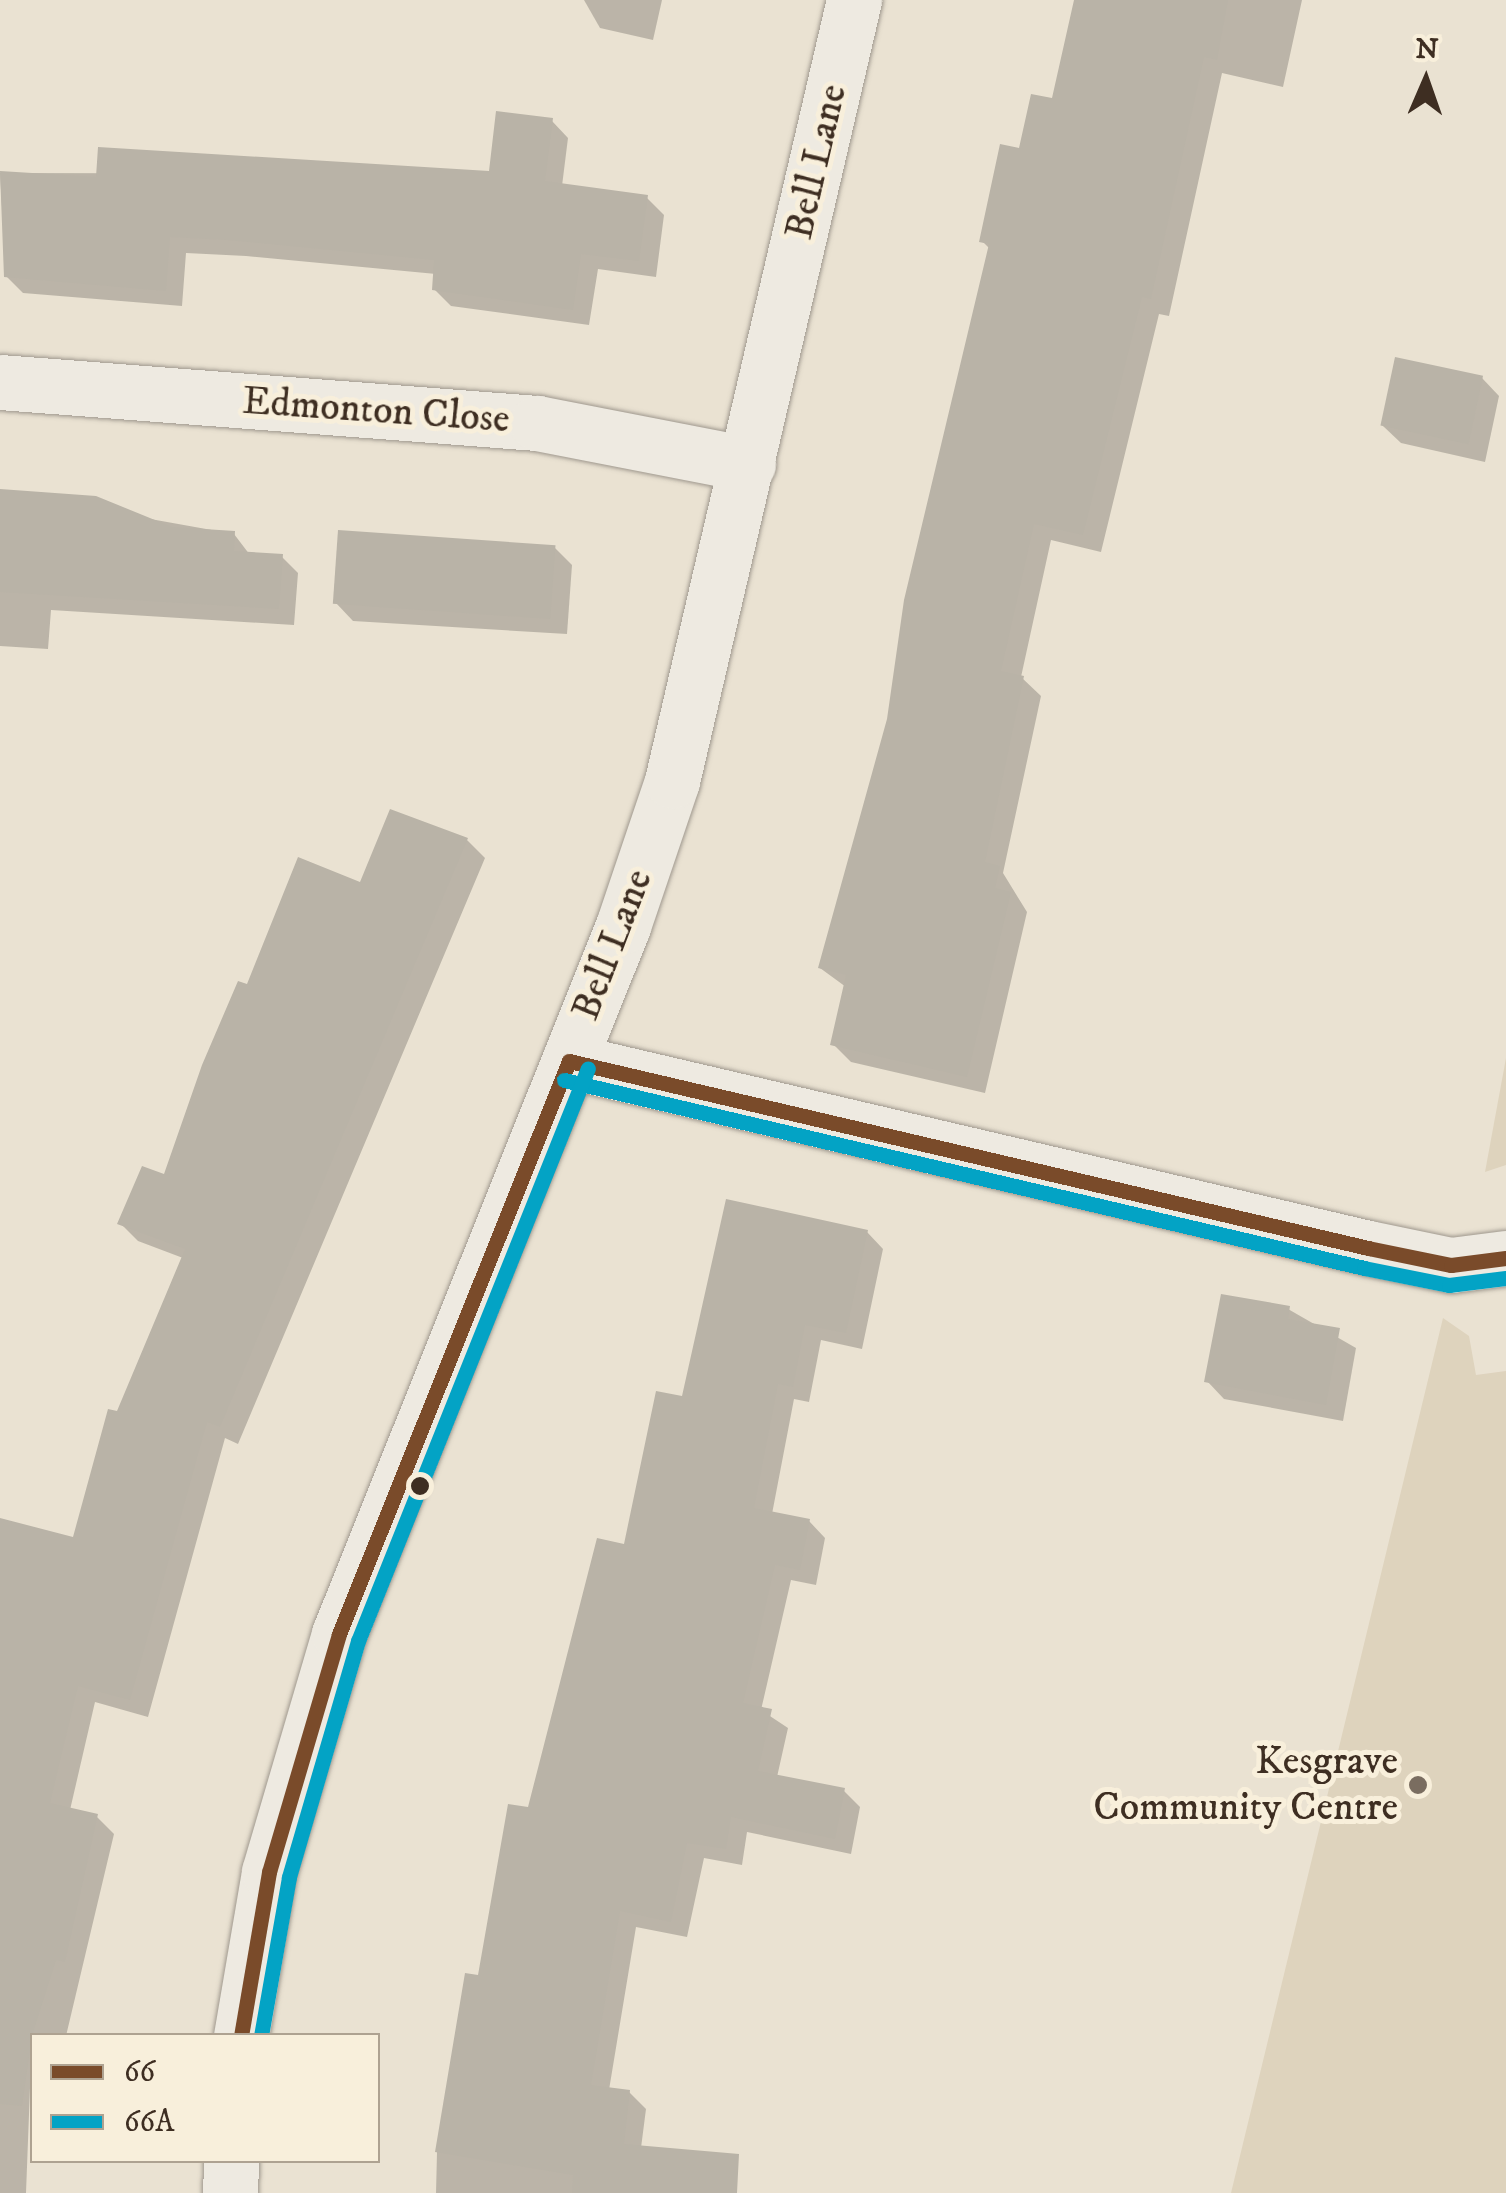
<!DOCTYPE html>
<html>
<head>
<meta charset="utf-8">
<style>
  body { margin:0 }
  #map { position:relative; width:1506px; height:2193px; overflow:hidden; background:#eae2d2; font-family:"IM FELL DW Pica",serif }
  div>[style] { position:absolute }
  .green>* { inset:0; background:#ded3bd }
  .shadow>* { inset:0; background:#0003 }
  .building>* { inset:0; background:#b9b3a7; transform-origin:0 0 }
  .roads { filter:drop-shadow(0 0 2px #9f988e) drop-shadow(0 0 2px #9f988e) }
  .minor>* { height:55px; margin:-27.5px; padding:0 27.5px; transform-origin:27.5px; border-radius:27.5px; background:#eeeae1 }
  .tertiary>* { height:55px; margin:-27.5px; padding:0 27.5px; transform-origin:27.5px; border-radius:27.5px; background:#eeeae1 }
  .bus-1>* { height:15px; margin:-7.5px; padding:0 7.5px; transform-origin:7.5px; border-radius:7.5px; background:#7a4b2a }
  .bus-2>* { height:15px; margin:-7.5px; padding:0 7.5px; transform-origin:7.5px; border-radius:7.5px; background:#03a3c5 }
  .dots>* { width:28px; height:28px; translate:-50% -50%; box-sizing:border-box; border:5px solid #f8efdb; border-radius:50% }
  span { translate:-50% -50%; white-space:nowrap; text-align:center; line-height:1.15; -webkit-text-stroke:10px #f8efdb; paint-order:stroke }
  .street-label { font-size:40px; color:#3e2e22 }
  .poi-label { font-size:40px; color:#3e2e22 }
  .right { translate:-100% -50%; text-align:right }
  .legend { position:absolute; left:30px; top:2033px; width:350px; height:130px; box-sizing:border-box; background:#f8efdb; border:2px solid #aea291; margin:0; padding:12px 18px; list-style:none; font-size:30px; color:#3e2e22 }
  .legend li { display:flex; align-items:center; gap:20px; height:50px }
  .legend b { width:50px; border:2px solid #aea291 }
  .north { position:absolute; left:1376px; top:30px; width:100px; height:100px; -webkit-text-stroke:8px #f8efdb; paint-order:stroke; rotate:2deg; font-size:28px; font-weight:700; line-height:40px; text-align:center; color:#3e2e22 }
  .north::after { content:''; display:block; margin:auto; width:35px; height:45px; background:#3e2e22; clip-path:polygon(50% 0,100% 100%,50% 72%,0 100%) }
</style>
</head>
<body>
<div id="map">
  <div class="green">
    <i style="clip-path:polygon(1506px 1058px,1506px 1165px,1485px 1172px)"></i>
    <i style="clip-path:polygon(1443px 1318px,1469px 1336px,1476px 1375px,1506px 1371px,1506px 2193px,1231px 2193px)"></i>
  </div>
  <div class="shadow">
    <i style="clip-path:polygon(584px 0,662px 0,653px 40px,600px 28px)"></i>
    <i style="clip-path:polygon(1076px 0,1302px 0,1283px 87px,1222px 73px,1169px 316px,1159px 314px,1101px 552px,1051px 540px,1021px 677px,1041px 696px,1003px 873px,1027px 912px,985px 1093px,851px 1062px,833px 1044px,846px 987px,820px 968px,889px 719px,990px 249px,982px 241px,1054px 101px)"></i>
    <i style="clip-path:polygon(552px 121px,568px 138px,562px 186px,647px 198px,664px 215px,656px 277px,598px 269px,589px 325px,451px 306px,434px 289px,436px 274px,246px 256px,186px 253px,182px 306px,23px 293px,6px 276px,0 173px,491px 174px)"></i>
    <i style="clip-path:polygon(1482px 378px,1499px 396px,1485px 462px,1401px 443px,1383px 426px)"></i>
    <i style="clip-path:polygon(0 492px,234px 534px,250px 555px,282px 557px,298px 573px,294px 625px,51px 610px,48px 649px,0 646px)"></i>
    <i style="clip-path:polygon(554px 547px,572px 565px,567px 634px,353px 621px,336px 603px)"></i>
    <i style="clip-path:polygon(467px 840px,485px 858px,238px 1444px,225px 1438px,148px 1717px,95px 1702px,70px 1810px,96px 1816px,114px 1834px,66px 2036px,32px 2036px,26px 2193px,0 2193px,0 1549px,75px 1540px,183px 1258px,138px 1241px,120px 1223px,166px 1178px,248px 988px,361px 885px)"></i>
    <i style="clip-path:polygon(867px 1232px,883px 1249px,862px 1349px,821px 1340px,809px 1402px,794px 1399px,772px 1514px,809px 1521px,825px 1538px,816px 1585px,791px 1580px,761px 1710px,788px 1728px,777px 1777px,844px 1791px,860px 1807px,851px 1854px,747px 1832px,742px 1865px,704px 1858px,687px 1937px,636px 1927px,609px 2090px,629px 2092px,646px 2109px,641px 2148px,679px 2193px,436px 2193px,437px 2152px,529px 1810px,684px 1399px)"></i>
    <i style="clip-path:polygon(1288px 1309px,1356px 1348px,1343px 1421px,1224px 1399px,1207px 1381px)"></i>
  </div>
  <div class="building">
    <i style="clip-path:polygon(1074px 0,1228px 0,1217px 60px,1204px 57px,1151px 299px,1142px 297px,1083px 535px,1034px 524px,1001px 671px,1024px 676px,985px 862px,1000px 866px,995px 888px,1011px 892px,967px 1077px,830px 1045px,846px 975px,818px 968px,887px 719px,904px 600px,989px 244px,979px 242px,1000px 144px,1019px 148px,1031px 94px,1052px 98px)"></i>
    <i style="clip-path:polygon(496px 111px,553px 118px,545px 181px,648px 195px,639px 261px,581px 254px,573px 310px,432px 290px,434px 260px,227px 240px,170px 237px,166px 291px,4px 277px,0 171px,96px 177px,98px 147px,489px 171px)"></i>
    <i style="left:1395px;top:357px;width:90px;height:70px;rotate:12deg"></i>
    <i style="clip-path:polygon(0 489px,96px 496px,172px 527px,235px 531px,234px 551px,283px 554px,279px 609px,0 592px)"></i>
    <i style="left:338px;top:530px;width:218px;height:74px;rotate:4deg"></i>
    <i style="clip-path:polygon(390px 809px,468px 838px,220px 1427px,207px 1422px,130px 1700px,78px 1686px,50px 1803px,98px 1814px,65px 1962px,56px 1960px,32px 2036px,22px 2106px,0 2104px,0 1518px,73px 1537px,108px 1409px,117px 1411px,185px 1249px,117px 1224px,142px 1166px,164px 1174px,202px 1065px,238px 981px,247px 984px,298px 857px,360px 882px)"></i>
    <i style="clip-path:polygon(726px 1199px,868px 1230px,846px 1333px,805px 1325px,793px 1387px,778px 1384px,754px 1508px,810px 1519px,800px 1570px,775px 1565px,743px 1703px,772px 1709px,758px 1771px,845px 1788px,835px 1839px,731px 1817px,726px 1849px,687px 1843px,671px 1922px,620px 1911px,591px 2085px,630px 2090px,624px 2144px,739px 2154px,737px 2193px,572px 2193px,573px 2175px,435px 2152px,465px 1973px,478px 1975px,508px 1804px,528px 1807px,597px 1538px,624px 1544px,656px 1391px,682px 1396px)"></i>
    <i style="clip-path:polygon(1221px 1294px,1290px 1306px,1288px 1319px,1340px 1328px,1326px 1405px,1204px 1382px)"></i>
  </div>
  <div class="roads">
    <div class="minor">
      <i style="left:0;top:382px;width:539px;rotate:4.37deg"></i>
      <i style="left:537px;top:423px;width:215px;rotate:11deg"></i>
      <i style="left:569px;top:1061px;width:821px;rotate:13.17deg"></i>
      <i style="left:1368px;top:1248px;width:85px;rotate:11.6deg"></i>
      <i style="left:1451px;top:1265px;width:55px;rotate:-7.3deg"></i>
    </div>
    <div class="tertiary">
      <i style="left:241px;top:2036px;width:166px;rotate:-80.3deg"></i>
      <i style="left:269px;top:1872px;width:248px;rotate:-73.6deg"></i>
      <i style="left:339px;top:1634px;width:763px;rotate:-68.14deg"></i>
      <i style="left:623px;top:926px;width:153px;rotate:-71.3deg"></i>
      <i style="left:672px;top:781px;width:802px;rotate:-76.88deg"></i>
      <i style="left:230px;top:2193px;width:33px;rotate:-88deg"></i>
    </div>
  </div>
  <div class="bus-1">
    <i style="left:569px;top:1061px;width:821px;rotate:13.17deg"></i>
    <i style="left:1368px;top:1248px;width:85px;rotate:11.6deg"></i>
    <i style="left:1451px;top:1265px;width:55px;rotate:-7.3deg"></i>
    <i style="left:241px;top:2036px;width:166px;rotate:-80.3deg"></i>
    <i style="left:269px;top:1872px;width:248px;rotate:-73.6deg"></i>
    <i style="left:339px;top:1634px;width:617px;rotate:-68.13deg"></i>
  </div>
  <div class="bus-2">
    <i style="left:564px;top:1080px;width:822px;rotate:13.22deg"></i>
    <i style="left:1364px;top:1268px;width:87px;rotate:11.3deg"></i>
    <i style="left:1449px;top:1285px;width:57px;rotate:-7deg"></i>
    <i style="left:261px;top:2036px;width:161px;rotate:-80deg"></i>
    <i style="left:289px;top:1877px;width:246px;rotate:-73.7deg"></i>
    <i style="left:358px;top:1641px;width:617px;rotate:-68.13deg"></i>
  </div>
  <div class="dots">
    <i style="left:420px;top:1486px;background:#3e2e22"></i>
    <i style="left:1418px;top:1785px;background:#7a6d60"></i>
  </div>
  <div class="street-label">
    <span style="left:817px;top:162px;rotate:-77deg">Bell Lane</span>
    <span style="left:376px;top:411px;rotate:4deg">Edmonton Close</span>
    <span style="left:613px;top:945px;rotate:-69deg">Bell Lane</span>
  </div>
  <div class="poi-label">
    <span class="right" style="left:1398px;top:1785px">Kesgrave<br>Community Centre</span>
  </div>
  <ul class="legend">
  <li><b style="height:12px;background:#7a4b2a"></b>66</li>
  <li><b style="height:12px;background:#03a3c5"></b>66A</li>
  </ul>
  <div class="north">N</div>
</div>
</body>
</html>
